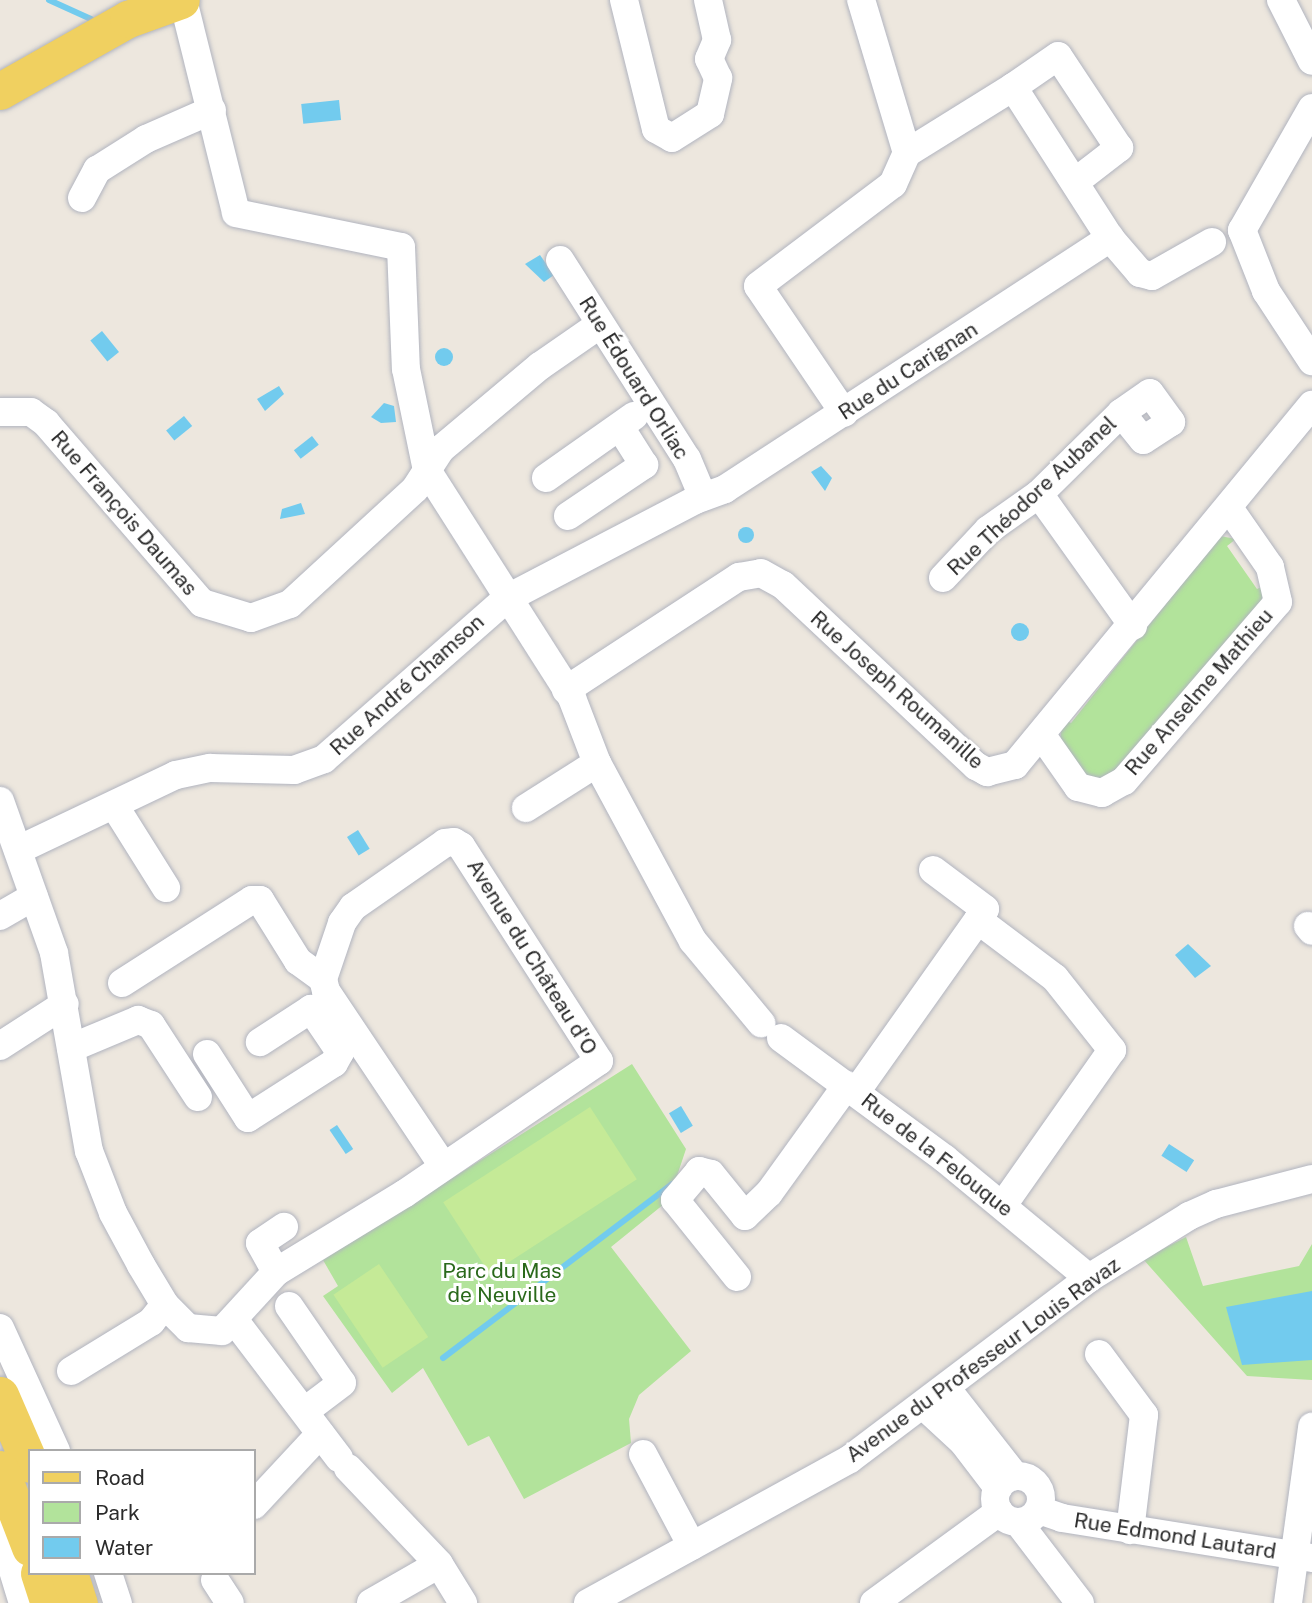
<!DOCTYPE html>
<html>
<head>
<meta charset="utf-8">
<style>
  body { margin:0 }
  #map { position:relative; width:1312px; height:1603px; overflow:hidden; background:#ede7de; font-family:"Public Sans",sans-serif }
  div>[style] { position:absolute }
  .green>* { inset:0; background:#b2e39b }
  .pitch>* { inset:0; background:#c5ea97; transform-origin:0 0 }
  .water>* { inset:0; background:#72cbee; transform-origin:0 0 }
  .round { border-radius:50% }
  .stream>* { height:6px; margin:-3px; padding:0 3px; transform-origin:3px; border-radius:3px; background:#72cbee }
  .roads { filter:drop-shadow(0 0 2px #b1b4bf) drop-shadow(0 0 2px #b1b4bf) }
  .minor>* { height:28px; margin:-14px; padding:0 14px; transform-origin:14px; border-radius:14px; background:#fff }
  .minor>.ring { margin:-14px; padding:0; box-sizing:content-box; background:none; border:28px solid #fff; border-radius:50% }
  .major>* { height:37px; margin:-18.5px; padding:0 18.5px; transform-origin:18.5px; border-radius:18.5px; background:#f0d060 }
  span { translate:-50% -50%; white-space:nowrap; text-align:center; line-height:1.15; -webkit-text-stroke:6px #fff; paint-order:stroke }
  .street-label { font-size:21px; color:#2b2b2b }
  .park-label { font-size:21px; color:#2a691b }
  .legend { position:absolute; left:28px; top:1449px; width:228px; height:126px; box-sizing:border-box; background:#fff; border:2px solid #aaa; margin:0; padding:9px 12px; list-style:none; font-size:21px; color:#2b2b2b }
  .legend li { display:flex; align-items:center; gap:14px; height:35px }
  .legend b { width:35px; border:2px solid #aaa }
</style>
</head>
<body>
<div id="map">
  <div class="green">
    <i style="clip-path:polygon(1220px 536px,1236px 539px,1227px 546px,1257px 589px,1268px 584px,1261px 603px,1109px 778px,1098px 784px,1077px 776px,1060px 743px,1062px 724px,1065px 720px,1071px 723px)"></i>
    <i style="clip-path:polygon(632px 1064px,686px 1149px,669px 1200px,611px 1247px,691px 1351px,639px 1395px,629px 1419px,631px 1443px,524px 1499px,489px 1436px,468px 1446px,423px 1368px,392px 1393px,323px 1296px,338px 1286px,323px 1260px)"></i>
    <i style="clip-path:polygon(1186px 1237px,1203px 1286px,1299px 1266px,1312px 1244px,1312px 1380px,1247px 1376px,1143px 1259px)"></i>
  </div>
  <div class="pitch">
    <i style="left:590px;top:1107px;width:86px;height:175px;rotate:57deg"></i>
    <i style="left:379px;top:1264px;width:88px;height:55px;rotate:56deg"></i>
  </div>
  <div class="water">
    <i style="left:339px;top:100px;width:20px;height:38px;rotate:84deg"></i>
    <i style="clip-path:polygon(540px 255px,554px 275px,544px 282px,525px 264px)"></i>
    <i style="left:102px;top:331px;width:27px;height:15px;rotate:51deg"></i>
    <i class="round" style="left:435px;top:348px;width:18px;height:18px"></i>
    <i style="clip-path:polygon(279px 386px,284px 394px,265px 411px,257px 399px)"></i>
    <i style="clip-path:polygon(384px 403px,394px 406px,396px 422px,381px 423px,371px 417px)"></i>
    <i style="left:184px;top:416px;width:13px;height:23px;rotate:51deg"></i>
    <i style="left:312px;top:436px;width:11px;height:23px;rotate:52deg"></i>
    <i style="clip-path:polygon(821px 466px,832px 478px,825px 491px,811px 472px)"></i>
    <i style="clip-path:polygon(301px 503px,305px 514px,280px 519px,282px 509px)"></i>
    <i class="round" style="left:738px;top:527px;width:16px;height:16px"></i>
    <i class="round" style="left:1011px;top:623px;width:18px;height:18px"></i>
    <i style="left:358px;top:830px;width:22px;height:13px;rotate:58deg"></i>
    <i style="clip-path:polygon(1188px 944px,1211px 966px,1195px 978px,1175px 955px)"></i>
    <i style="left:681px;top:1106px;width:23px;height:14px;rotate:59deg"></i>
    <i style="left:337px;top:1125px;width:29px;height:9px;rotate:56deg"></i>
    <i style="left:1169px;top:1144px;width:30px;height:14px;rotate:33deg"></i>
    <i style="clip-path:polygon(1312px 1291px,1312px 1360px,1242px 1365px,1226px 1307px)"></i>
  </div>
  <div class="stream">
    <i style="left:49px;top:0;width:46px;rotate:24.3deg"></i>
    <i style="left:443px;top:1358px;width:288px;rotate:-37.2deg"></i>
  </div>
  <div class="roads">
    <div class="minor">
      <i style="left:183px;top:0;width:219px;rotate:76deg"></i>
      <i style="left:236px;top:213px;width:168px;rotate:11.6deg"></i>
      <i style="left:401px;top:247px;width:122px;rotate:87.7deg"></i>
      <i style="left:406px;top:369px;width:103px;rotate:78.3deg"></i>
      <i style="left:427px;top:470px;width:270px;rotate:57.5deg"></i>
      <i style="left:572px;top:698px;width:70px;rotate:69deg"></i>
      <i style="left:597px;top:763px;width:202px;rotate:61.7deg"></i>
      <i style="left:693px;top:941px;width:107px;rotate:50.3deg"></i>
      <i style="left:624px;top:0;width:133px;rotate:76.1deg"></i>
      <i style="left:656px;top:129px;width:18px;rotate:29deg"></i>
      <i style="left:672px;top:138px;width:45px;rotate:-32.3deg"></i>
      <i style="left:710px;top:114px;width:37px;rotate:-77deg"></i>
      <i style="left:718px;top:78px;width:21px;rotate:-115deg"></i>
      <i style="left:709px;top:59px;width:21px;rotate:-67deg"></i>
      <i style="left:717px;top:40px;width:41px;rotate:-102.7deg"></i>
      <i style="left:1281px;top:0;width:68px;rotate:63.1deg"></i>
      <i style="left:1312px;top:108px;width:141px;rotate:119.8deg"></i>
      <i style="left:1242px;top:230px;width:66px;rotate:68.5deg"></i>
      <i style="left:1266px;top:291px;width:84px;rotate:56.7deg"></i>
      <i style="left:907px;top:153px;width:125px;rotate:-31.9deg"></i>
      <i style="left:1075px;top:182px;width:56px;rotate:-37.7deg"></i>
      <i style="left:1119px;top:148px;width:110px;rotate:-123.5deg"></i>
      <i style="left:1058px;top:56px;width:55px;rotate:145.4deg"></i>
      <i style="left:1013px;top:87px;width:179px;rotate:57.3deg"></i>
      <i style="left:1110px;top:238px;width:46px;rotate:49.4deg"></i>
      <i style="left:1140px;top:273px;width:12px;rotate:14deg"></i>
      <i style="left:1152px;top:276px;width:69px;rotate:-29.5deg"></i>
      <i style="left:82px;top:198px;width:32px;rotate:-62deg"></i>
      <i style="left:97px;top:170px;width:58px;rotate:-32.3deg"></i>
      <i style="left:146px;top:139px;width:72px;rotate:-23.7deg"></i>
      <i style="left:560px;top:260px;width:236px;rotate:57.5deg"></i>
      <i style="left:687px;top:459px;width:41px;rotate:67.2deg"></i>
      <i style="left:0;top:412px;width:31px"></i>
      <i style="left:31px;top:412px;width:19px;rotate:36deg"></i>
      <i style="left:46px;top:423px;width:238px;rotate:49.1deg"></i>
      <i style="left:202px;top:603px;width:51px;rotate:17deg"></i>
      <i style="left:251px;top:618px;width:41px;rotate:-19.7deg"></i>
      <i style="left:290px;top:604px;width:170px;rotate:-42.6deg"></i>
      <i style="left:415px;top:489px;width:48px;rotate:-57deg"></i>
      <i style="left:441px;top:449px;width:129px;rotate:-40deg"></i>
      <i style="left:540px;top:366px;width:72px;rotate:-34.8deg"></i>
      <i style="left:844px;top:413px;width:153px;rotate:-124.1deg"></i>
      <i style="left:758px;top:286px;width:169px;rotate:-37.1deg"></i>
      <i style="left:893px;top:184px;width:34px;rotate:-66deg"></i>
      <i style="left:907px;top:153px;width:160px;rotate:-106.7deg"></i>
      <i style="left:546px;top:478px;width:108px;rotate:-35.2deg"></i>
      <i style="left:1039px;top:494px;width:162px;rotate:54.5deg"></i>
      <i style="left:568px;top:516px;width:92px;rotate:-33.9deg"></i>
      <i style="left:644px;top:465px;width:45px;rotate:-122.3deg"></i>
      <i style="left:943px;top:578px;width:66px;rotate:-46.8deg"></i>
      <i style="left:988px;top:530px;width:62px;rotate:-35.2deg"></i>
      <i style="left:1039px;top:494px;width:115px;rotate:-44.6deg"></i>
      <i style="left:1121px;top:413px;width:35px;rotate:-35deg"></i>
      <i style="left:1150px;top:393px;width:36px;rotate:54deg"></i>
      <i style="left:1171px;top:422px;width:33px;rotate:147deg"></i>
      <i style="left:1143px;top:440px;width:35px;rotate:-129deg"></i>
      <i style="left:566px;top:690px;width:207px;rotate:-33.2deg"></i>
      <i style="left:739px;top:577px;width:22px;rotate:-10deg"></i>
      <i style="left:761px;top:573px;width:25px;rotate:29deg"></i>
      <i style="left:783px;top:585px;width:265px;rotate:43.2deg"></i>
      <i style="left:976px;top:766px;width:13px;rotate:29deg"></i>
      <i style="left:987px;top:772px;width:29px;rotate:-14deg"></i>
      <i style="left:1015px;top:765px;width:467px;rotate:-50.5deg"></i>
      <i style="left:1043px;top:737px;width:61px;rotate:55deg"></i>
      <i style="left:1078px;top:787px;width:25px;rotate:14deg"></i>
      <i style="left:1102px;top:793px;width:25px;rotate:-29deg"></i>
      <i style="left:1124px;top:781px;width:236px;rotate:-49.3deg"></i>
      <i style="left:1278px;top:602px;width:36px;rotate:-103deg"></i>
      <i style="left:1270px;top:567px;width:72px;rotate:-124.8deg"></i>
      <i style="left:0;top:801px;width:161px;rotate:70.4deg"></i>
      <i style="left:54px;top:953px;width:201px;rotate:80deg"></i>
      <i style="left:89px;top:1151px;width:66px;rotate:68.8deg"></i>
      <i style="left:113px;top:1213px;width:59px;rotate:61.7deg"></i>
      <i style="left:141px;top:1265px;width:47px;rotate:59deg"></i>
      <i style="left:165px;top:1305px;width:33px;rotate:45deg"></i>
      <i style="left:188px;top:1328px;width:34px;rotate:5deg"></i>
      <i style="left:222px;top:1331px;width:80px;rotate:-47.5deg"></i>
      <i style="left:276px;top:1272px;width:150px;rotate:-31.4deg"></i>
      <i style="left:404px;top:1194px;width:236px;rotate:-34.3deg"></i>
      <i style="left:599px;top:1061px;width:255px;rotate:-122.7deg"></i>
      <i style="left:461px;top:846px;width:8px;rotate:-150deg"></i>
      <i style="left:454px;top:842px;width:9px;rotate:174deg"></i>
      <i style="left:445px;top:843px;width:112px;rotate:145.2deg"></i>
      <i style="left:353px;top:907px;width:19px;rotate:125deg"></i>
      <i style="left:342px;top:923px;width:59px;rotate:108.7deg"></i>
      <i style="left:323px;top:979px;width:12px;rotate:76deg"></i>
      <i style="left:326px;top:991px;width:211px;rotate:56.2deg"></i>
      <i style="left:114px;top:805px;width:98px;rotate:57.9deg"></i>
      <i style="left:526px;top:808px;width:84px;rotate:-32.4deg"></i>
      <i style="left:18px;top:850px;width:175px;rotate:-25.4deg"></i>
      <i style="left:176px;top:775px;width:35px;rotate:-12deg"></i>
      <i style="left:210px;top:768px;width:84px;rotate:1.4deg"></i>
      <i style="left:294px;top:770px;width:32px;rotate:-20deg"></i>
      <i style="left:324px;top:759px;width:242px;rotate:-41.3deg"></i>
      <i style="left:506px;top:599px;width:213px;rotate:-27.6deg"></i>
      <i style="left:695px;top:500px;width:32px;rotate:-20deg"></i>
      <i style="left:725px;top:489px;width:460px;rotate:-33.1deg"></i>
      <i style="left:933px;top:870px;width:65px;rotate:36.9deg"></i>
      <i style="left:985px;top:909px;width:13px;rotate:122deg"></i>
      <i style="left:978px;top:920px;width:96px;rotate:37deg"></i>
      <i style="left:1055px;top:978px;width:92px;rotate:51.6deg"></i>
      <i style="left:1112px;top:1050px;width:189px;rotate:125.1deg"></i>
      <i style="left:0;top:916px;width:39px;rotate:-30deg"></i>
      <i style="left:1308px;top:926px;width:6px;rotate:51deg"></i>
      <i style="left:122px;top:983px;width:154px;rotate:-32.6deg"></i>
      <i style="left:252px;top:900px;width:8px"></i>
      <i style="left:260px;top:900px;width:72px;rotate:58.1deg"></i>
      <i style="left:298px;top:961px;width:31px;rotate:36deg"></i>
      <i style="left:781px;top:1038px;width:204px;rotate:36.4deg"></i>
      <i style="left:945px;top:1159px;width:187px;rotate:39.6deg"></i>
      <i style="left:0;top:1046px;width:77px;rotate:-32.9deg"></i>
      <i style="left:71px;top:1048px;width:73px;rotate:-22.7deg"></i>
      <i style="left:138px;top:1020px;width:14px;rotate:21deg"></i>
      <i style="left:151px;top:1025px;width:86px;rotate:56.9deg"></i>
      <i style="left:207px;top:1054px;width:76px;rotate:57.4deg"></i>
      <i style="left:248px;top:1118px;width:102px;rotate:-32.6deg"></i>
      <i style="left:334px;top:1063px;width:13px;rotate:-61deg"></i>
      <i style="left:340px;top:1052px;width:52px;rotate:-124deg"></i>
      <i style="left:311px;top:1009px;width:61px;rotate:147.1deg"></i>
      <i style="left:856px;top:1092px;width:211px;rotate:-54.7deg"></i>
      <i style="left:276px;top:1272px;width:33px;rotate:-119deg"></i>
      <i style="left:260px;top:1243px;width:29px;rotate:-34deg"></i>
      <i style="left:737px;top:1277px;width:99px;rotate:-128.8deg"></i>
      <i style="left:675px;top:1200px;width:38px;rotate:-50deg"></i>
      <i style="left:699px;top:1171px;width:12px;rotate:14deg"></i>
      <i style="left:711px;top:1174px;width:54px;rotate:51deg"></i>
      <i style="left:745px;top:1216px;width:33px;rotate:-44deg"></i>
      <i style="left:769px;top:1193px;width:133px;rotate:-54.2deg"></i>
      <i style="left:289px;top:1306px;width:93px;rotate:55.5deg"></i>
      <i style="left:342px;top:1383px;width:46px;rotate:142.9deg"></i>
      <i style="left:235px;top:1321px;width:172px;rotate:52.8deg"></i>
      <i style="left:0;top:1328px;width:135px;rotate:65.5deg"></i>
      <i style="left:1099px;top:1354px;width:76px;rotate:53.6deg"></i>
      <i style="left:1144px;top:1415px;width:116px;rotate:96.9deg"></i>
      <i style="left:71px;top:1371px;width:94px;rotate:-31.5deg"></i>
      <i style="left:151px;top:1322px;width:22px;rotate:-51deg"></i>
      <i style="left:946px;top:1388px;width:112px;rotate:51.9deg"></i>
      <i style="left:924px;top:1406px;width:53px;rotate:42.7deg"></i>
      <i style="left:963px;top:1442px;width:58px;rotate:52.7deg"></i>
      <i style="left:643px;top:1454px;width:104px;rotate:62deg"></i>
      <i style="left:348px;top:1468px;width:132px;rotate:46.5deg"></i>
      <i style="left:439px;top:1564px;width:46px;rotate:58.4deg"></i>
      <i class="ring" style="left:995px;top:1476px;width:18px;height:18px"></i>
      <i style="left:254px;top:1505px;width:97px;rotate:-47.1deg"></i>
      <i style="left:1039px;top:1510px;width:24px;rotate:19deg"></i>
      <i style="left:1062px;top:1518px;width:253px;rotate:9.1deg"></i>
      <i style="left:1018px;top:1522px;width:102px;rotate:52.6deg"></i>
      <i style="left:0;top:1528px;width:78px;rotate:73deg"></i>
      <i style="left:108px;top:1573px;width:32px;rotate:72deg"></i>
      <i style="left:215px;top:1580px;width:27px;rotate:57deg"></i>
      <i style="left:371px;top:1603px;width:78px;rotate:-29.8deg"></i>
      <i style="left:588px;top:1603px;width:299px;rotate:-28.8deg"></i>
      <i style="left:850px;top:1459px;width:300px;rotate:-37.1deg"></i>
      <i style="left:1089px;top:1278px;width:118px;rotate:-31.8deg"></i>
      <i style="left:1189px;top:1216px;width:30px;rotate:-24deg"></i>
      <i style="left:1216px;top:1204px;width:99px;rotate:-14.6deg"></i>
      <i style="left:874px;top:1603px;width:155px;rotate:-36.1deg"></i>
      <i style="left:1288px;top:1603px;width:178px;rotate:-82.2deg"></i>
    </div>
    <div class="major">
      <i style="left:0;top:91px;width:147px;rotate:-29.4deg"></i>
      <i style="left:128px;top:19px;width:56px;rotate:-19.7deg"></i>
      <i style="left:0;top:1395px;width:75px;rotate:66.5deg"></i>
      <i style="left:0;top:1469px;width:84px;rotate:69deg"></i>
      <i style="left:39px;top:1573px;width:32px;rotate:72deg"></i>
      <i style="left:69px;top:1573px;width:32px;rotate:72deg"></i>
    </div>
  </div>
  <div class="street-label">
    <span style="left:908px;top:371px;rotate:-33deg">Rue du Carignan</span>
    <span style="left:634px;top:378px;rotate:58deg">Rue Édouard Orliac</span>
    <span style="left:1032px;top:496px;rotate:-43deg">Rue Théodore Aubanel</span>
    <span style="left:124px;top:513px;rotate:49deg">Rue François Daumas</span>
    <span style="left:407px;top:685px;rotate:-42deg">Rue André Chamson</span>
    <span style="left:897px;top:690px;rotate:42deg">Rue Joseph Roumanille</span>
    <span style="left:1199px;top:692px;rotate:-49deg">Rue Anselme Mathieu</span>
    <span style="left:532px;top:957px;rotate:58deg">Avenue du Château d'O</span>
    <span style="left:937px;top:1155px;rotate:38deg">Rue de la Felouque</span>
    <span style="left:983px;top:1360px;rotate:-36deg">Avenue du Professeur Louis Ravaz</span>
    <span style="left:1175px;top:1536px;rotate:9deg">Rue Edmond Lautard</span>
  </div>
  <div class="park-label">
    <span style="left:502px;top:1283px">Parc du Mas<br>de Neuville</span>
  </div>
  <ul class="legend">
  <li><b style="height:9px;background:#f0d060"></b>Road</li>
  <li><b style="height:19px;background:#b2e39b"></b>Park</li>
  <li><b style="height:19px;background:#72cbee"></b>Water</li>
  </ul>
</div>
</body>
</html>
